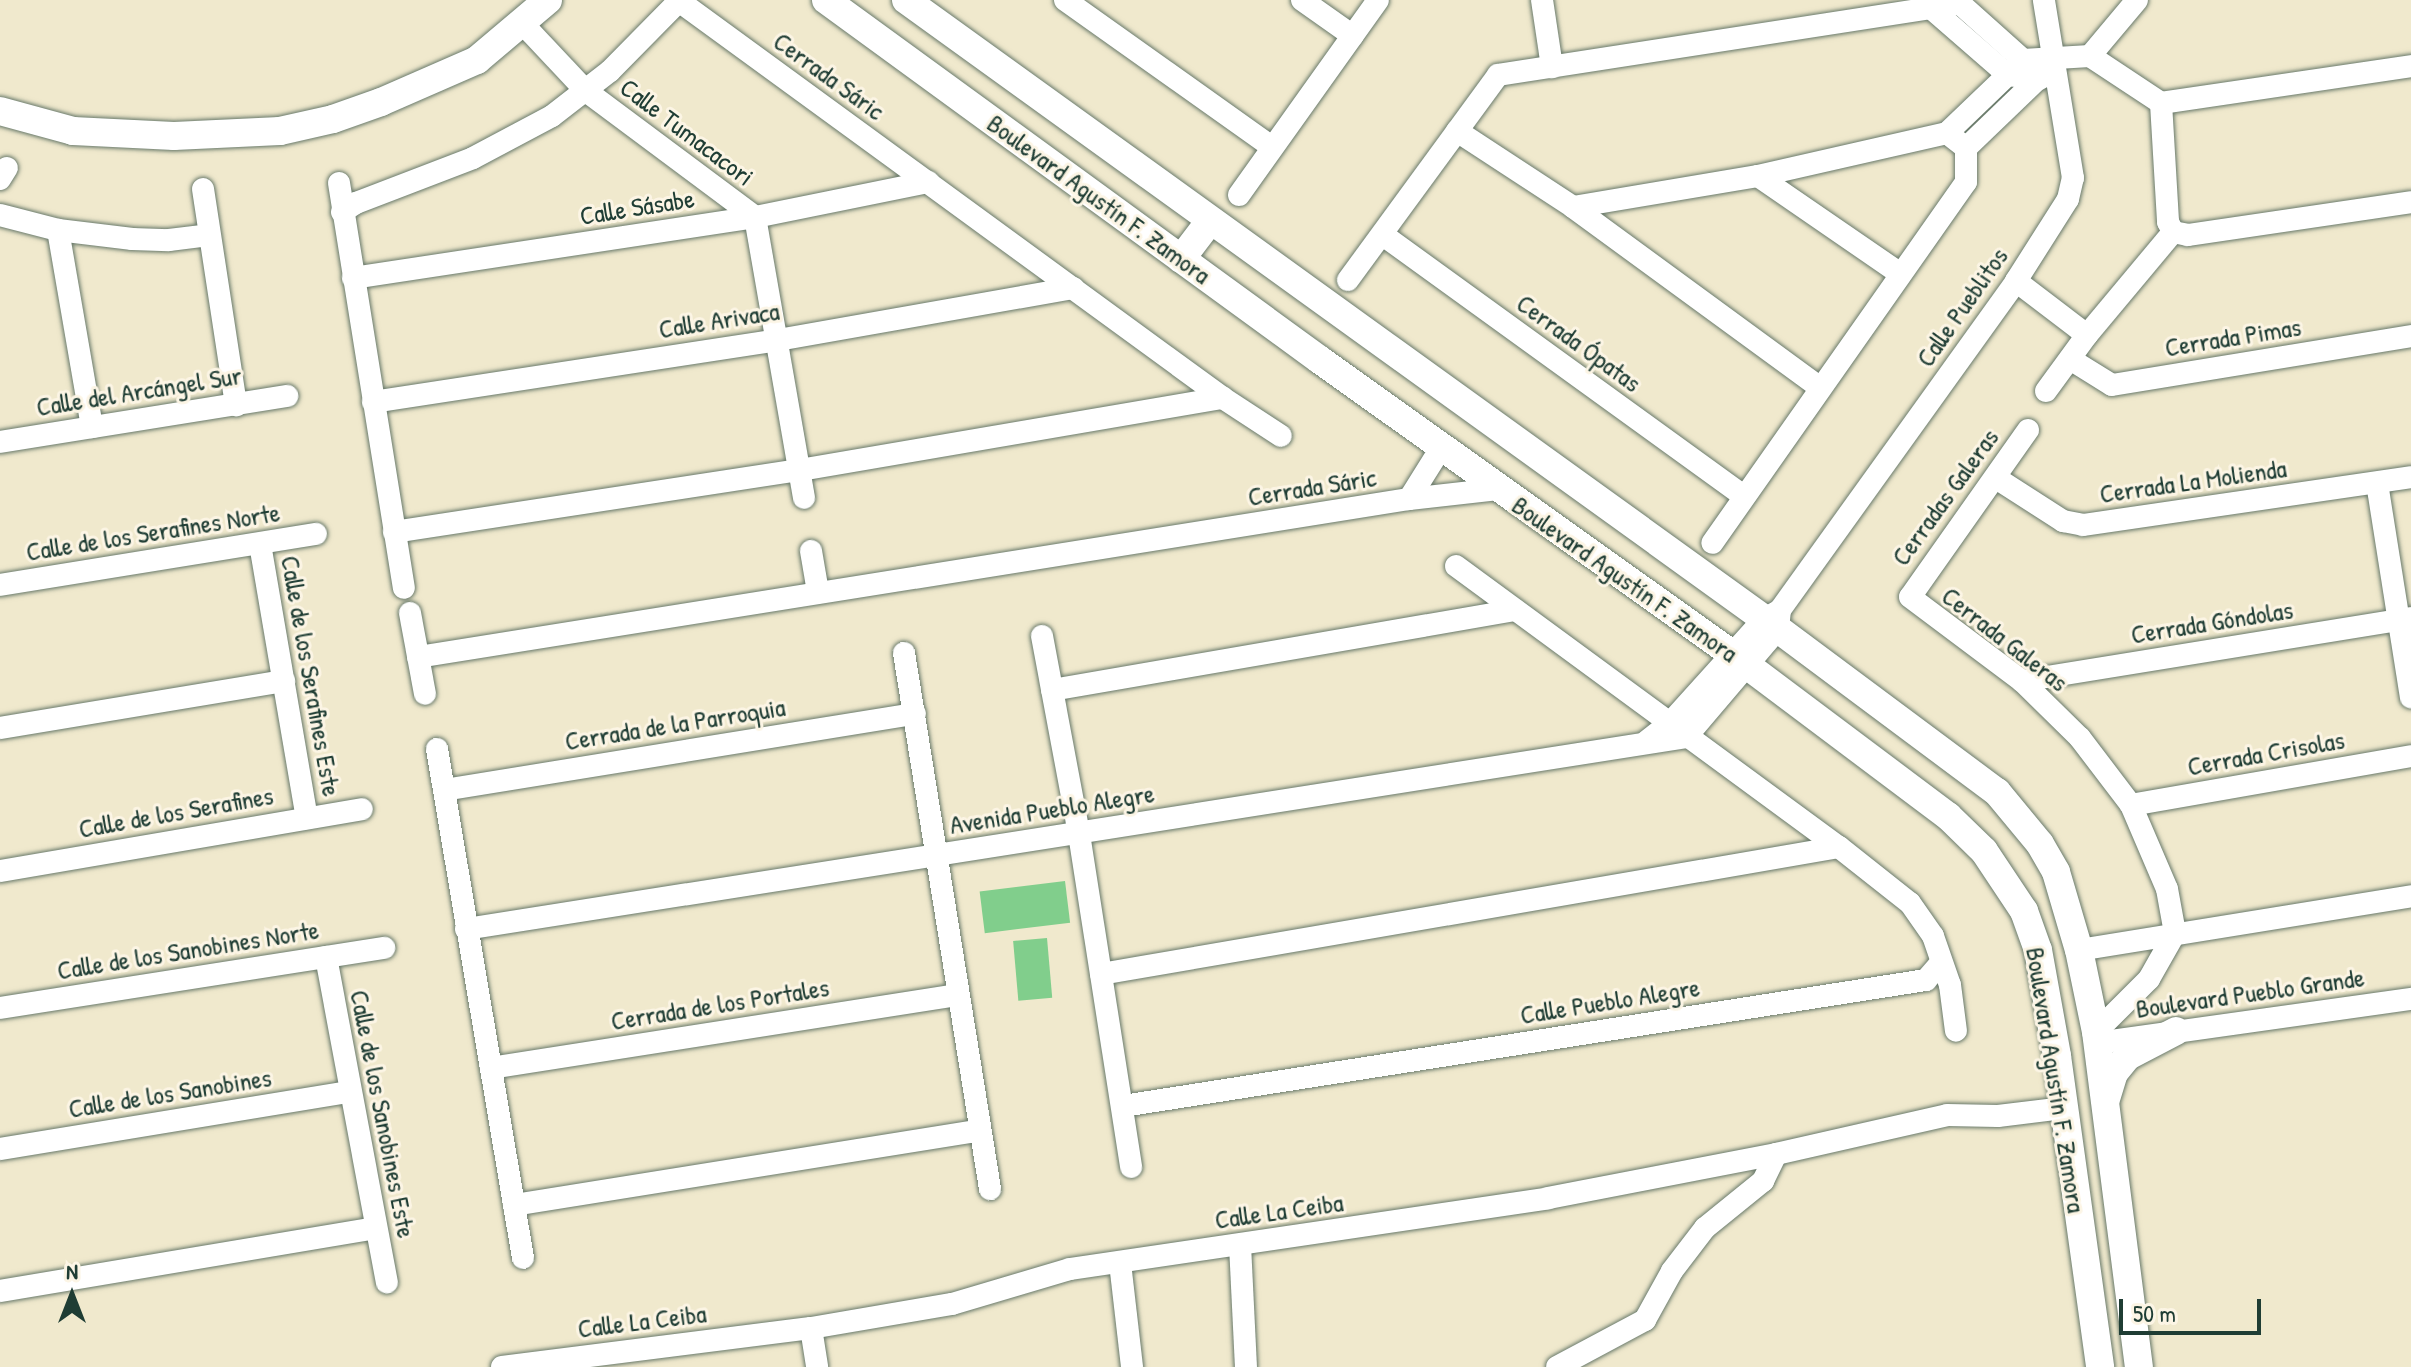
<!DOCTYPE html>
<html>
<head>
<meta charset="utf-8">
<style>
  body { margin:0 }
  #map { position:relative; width:2411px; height:1367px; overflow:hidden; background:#f0e9cd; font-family:"Patrick Hand",sans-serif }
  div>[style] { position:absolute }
  .green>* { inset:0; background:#81ce8c; transform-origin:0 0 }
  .roads { filter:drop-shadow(0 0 2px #68796a) drop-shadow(0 0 2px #68796a) }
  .minor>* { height:22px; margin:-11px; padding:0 11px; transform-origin:11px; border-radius:11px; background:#fff }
  .tertiary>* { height:28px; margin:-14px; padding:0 14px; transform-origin:14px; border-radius:14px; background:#fff }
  span { translate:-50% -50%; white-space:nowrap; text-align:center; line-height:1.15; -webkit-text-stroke:6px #fcf5e5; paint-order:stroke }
  .street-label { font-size:26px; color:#1f3d34 }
  .north { position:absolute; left:32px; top:1255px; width:80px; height:80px; -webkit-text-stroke:6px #fcf5e5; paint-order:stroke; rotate:0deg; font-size:22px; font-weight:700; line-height:32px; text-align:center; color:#1f3d34 }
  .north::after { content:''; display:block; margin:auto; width:28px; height:36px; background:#1f3d34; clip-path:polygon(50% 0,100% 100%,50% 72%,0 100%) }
  .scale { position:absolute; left:2119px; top:1299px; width:142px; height:36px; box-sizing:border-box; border:4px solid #1f3d34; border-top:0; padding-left:10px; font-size:24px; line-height:28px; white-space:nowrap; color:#1f3d34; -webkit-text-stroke:6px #fcf5e5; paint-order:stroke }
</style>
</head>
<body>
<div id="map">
  <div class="green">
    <i style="left:1065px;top:881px;width:42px;height:86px;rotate:83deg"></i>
    <i style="left:1047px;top:938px;width:60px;height:34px;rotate:85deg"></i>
  </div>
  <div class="roads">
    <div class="minor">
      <i style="left:1065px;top:0;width:254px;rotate:35.4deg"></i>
      <i style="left:1302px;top:0;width:62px;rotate:35.2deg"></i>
      <i style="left:1542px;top:0;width:68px;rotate:81.5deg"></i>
      <i style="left:1956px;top:0;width:90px;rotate:41.8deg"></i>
      <i style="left:679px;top:1px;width:673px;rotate:36.12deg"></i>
      <i style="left:1223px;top:398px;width:69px;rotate:33.2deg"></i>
      <i style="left:1932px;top:9px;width:101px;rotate:41deg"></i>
      <i style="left:2008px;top:75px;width:32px;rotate:7deg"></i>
      <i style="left:523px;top:24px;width:92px;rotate:46.8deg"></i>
      <i style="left:586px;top:91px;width:211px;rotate:36.7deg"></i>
      <i style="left:755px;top:217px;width:285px;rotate:80.1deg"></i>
      <i style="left:2090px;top:56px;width:85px;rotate:33.5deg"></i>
      <i style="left:2161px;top:103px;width:253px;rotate:-8.4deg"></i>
      <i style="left:2090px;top:56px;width:73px;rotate:-50deg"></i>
      <i style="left:2161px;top:103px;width:119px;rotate:86.6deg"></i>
      <i style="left:2168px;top:222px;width:11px;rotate:63deg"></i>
      <i style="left:1457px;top:131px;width:139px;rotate:33.2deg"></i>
      <i style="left:1573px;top:207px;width:306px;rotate:36.2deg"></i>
      <i style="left:1947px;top:133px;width:105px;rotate:-43.8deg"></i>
      <i style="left:2023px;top:60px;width:67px;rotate:-3.4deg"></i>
      <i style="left:1966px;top:148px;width:108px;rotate:-43.9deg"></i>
      <i style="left:1758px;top:176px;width:171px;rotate:34.5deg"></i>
      <i style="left:0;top:179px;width:13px;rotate:-58deg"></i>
      <i style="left:339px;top:183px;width:410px;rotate:80.9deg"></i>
      <i style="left:203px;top:189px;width:219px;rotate:81.3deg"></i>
      <i style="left:1239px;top:195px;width:239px;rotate:-54.5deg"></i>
      <i style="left:1573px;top:207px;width:188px;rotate:-9.5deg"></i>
      <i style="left:1758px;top:176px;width:194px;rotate:-12.8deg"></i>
      <i style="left:1947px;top:133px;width:24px;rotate:38deg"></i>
      <i style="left:1966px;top:148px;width:34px;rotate:90deg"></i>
      <i style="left:1966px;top:182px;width:441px;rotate:125.1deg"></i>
      <i style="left:342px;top:212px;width:17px;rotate:-33deg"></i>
      <i style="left:356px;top:203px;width:125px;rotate:-21deg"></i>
      <i style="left:473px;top:158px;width:89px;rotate:-28deg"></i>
      <i style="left:552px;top:116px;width:73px;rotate:-37.8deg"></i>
      <i style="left:610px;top:71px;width:100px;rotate:-45.4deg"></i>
      <i style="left:0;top:215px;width:60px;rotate:14.5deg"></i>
      <i style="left:58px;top:230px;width:75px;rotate:6.9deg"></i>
      <i style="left:132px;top:239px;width:37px;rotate:2deg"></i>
      <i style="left:169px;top:240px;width:40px;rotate:-7.1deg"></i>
      <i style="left:58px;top:230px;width:200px;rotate:80.2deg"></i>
      <i style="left:2173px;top:232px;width:15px;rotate:11deg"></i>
      <i style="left:2188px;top:235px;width:225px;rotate:-8.4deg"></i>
      <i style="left:1383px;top:235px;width:445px;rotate:35.9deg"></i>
      <i style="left:353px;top:278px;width:407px;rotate:-8.6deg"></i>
      <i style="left:755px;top:217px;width:177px;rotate:-11.4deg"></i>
      <i style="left:1348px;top:280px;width:254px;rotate:-53.8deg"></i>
      <i style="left:1498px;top:75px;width:464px;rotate:-8.8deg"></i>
      <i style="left:2016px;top:281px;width:89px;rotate:37.3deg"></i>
      <i style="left:2070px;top:359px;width:49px;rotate:31.8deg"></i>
      <i style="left:2112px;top:385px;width:303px;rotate:-9.3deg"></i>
      <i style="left:2046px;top:391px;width:69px;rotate:-53.8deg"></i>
      <i style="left:2087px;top:335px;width:134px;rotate:-50.1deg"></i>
      <i style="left:373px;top:402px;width:410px;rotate:-8.7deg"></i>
      <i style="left:778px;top:340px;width:300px;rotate:-10deg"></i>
      <i style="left:2028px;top:430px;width:204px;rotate:125.2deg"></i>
      <i style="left:1910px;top:597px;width:140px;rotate:36.9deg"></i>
      <i style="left:2022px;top:681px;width:81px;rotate:44.5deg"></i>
      <i style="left:2080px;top:738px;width:84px;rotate:52.7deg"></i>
      <i style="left:2131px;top:805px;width:91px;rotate:66.8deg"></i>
      <i style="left:2167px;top:889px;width:45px;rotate:79.7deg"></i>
      <i style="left:2175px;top:933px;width:53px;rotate:119.5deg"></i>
      <i style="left:2149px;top:979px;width:75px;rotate:135deg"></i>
      <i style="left:0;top:442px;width:291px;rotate:-9.1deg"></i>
      <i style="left:1996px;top:478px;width:80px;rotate:32.7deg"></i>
      <i style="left:2063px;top:521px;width:20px;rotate:11deg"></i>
      <i style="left:2083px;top:525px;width:331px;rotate:-8.3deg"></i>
      <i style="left:2377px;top:483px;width:217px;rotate:81deg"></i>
      <i style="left:1409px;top:499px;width:60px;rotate:-57.9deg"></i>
      <i style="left:394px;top:532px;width:411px;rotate:-8.7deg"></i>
      <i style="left:800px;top:470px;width:429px;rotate:-9.7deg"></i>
      <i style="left:260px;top:544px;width:278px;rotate:80.3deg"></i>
      <i style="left:811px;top:551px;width:42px;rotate:80.3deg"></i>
      <i style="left:1456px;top:566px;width:475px;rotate:36.3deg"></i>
      <i style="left:1839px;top:847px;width:90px;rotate:38.3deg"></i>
      <i style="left:1910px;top:903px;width:40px;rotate:55.1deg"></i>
      <i style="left:1933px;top:936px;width:52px;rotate:70.9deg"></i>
      <i style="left:1950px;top:985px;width:46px;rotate:82.6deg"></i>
      <i style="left:0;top:585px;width:320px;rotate:-9.2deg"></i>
      <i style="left:410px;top:613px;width:82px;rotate:79.5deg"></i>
      <i style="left:1042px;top:636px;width:201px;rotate:79.4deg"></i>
      <i style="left:1079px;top:834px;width:337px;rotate:81.1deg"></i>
      <i style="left:904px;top:653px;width:543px;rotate:80.88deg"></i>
      <i style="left:418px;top:657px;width:1004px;rotate:-9.06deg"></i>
      <i style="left:1409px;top:499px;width:90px;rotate:-6.4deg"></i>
      <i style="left:2022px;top:681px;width:394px;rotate:-9.2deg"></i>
      <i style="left:1052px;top:690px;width:470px;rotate:-9.8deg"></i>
      <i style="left:0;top:728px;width:288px;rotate:-9.4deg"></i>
      <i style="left:1647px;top:741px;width:28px;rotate:-38deg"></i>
      <i style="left:1669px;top:724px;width:142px;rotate:-47.9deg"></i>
      <i style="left:1764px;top:619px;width:18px;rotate:-29deg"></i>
      <i style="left:1780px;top:610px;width:405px;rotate:-54.3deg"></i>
      <i style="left:2016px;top:281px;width:97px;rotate:-57.6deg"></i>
      <i style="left:2068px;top:199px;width:22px;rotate:-77deg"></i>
      <i style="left:2073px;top:178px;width:180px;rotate:-99.3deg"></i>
      <i style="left:437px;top:749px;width:516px;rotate:80.41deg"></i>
      <i style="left:444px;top:790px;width:477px;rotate:-9.2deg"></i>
      <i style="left:2131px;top:805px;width:284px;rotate:-9.9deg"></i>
      <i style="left:0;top:871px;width:367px;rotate:-9.7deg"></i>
      <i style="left:466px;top:929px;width:1235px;rotate:-8.94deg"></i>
      <i style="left:1686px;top:737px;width:142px;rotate:-49.6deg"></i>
      <i style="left:1778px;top:629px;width:19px;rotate:-84deg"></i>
      <i style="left:2079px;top:950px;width:336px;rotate:-9.2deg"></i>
      <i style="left:326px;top:957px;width:331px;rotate:79.4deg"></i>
      <i style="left:1101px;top:974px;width:749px;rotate:-9.76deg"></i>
      <i style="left:0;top:1008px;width:389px;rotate:-8.9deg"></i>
      <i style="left:2097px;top:1043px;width:317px;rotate:-8deg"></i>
      <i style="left:491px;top:1068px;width:473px;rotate:-8.9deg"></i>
      <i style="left:1123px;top:1106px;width:813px;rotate:-8.92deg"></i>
      <i style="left:1926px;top:980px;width:23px;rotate:-49deg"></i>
      <i style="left:0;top:1149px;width:354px;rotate:-9.3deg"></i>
      <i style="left:514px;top:1205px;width:472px;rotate:-9.1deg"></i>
      <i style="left:1240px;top:1245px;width:122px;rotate:87.2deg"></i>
      <i style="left:1120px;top:1263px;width:105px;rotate:83.4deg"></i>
      <i style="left:0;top:1291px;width:380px;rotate:-9.5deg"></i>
      <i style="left:811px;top:1328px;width:39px;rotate:81deg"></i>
      <i style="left:502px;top:1367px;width:311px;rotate:-7.2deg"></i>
      <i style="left:811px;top:1328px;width:143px;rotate:-9.7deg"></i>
      <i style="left:952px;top:1304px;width:123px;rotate:-16.5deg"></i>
      <i style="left:1070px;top:1269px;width:483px;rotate:-8.4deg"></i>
      <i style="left:1548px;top:1198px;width:232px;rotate:-10.9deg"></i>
      <i style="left:1776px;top:1154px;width:175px;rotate:-12.8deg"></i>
      <i style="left:1947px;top:1115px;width:51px;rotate:1.1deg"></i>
      <i style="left:1998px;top:1116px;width:65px;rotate:-7deg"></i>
      <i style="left:1557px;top:1367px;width:100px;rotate:-28.1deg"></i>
      <i style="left:1645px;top:1320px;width:56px;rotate:-61.1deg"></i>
      <i style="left:1672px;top:1271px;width:54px;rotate:-52.5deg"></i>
      <i style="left:1705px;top:1228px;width:75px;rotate:-39deg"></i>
      <i style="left:1763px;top:1181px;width:30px;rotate:-64deg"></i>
    </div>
    <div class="tertiary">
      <i style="left:826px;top:0;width:611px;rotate:36.08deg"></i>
      <i style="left:1320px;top:360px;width:506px;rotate:35.51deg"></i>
      <i style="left:1732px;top:654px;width:270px;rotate:36.9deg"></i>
      <i style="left:1948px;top:816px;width:50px;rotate:44.2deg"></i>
      <i style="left:1984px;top:851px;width:72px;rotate:56.3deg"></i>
      <i style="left:2024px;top:911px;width:41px;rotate:70.3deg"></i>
      <i style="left:2038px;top:950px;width:108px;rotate:79.8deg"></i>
      <i style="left:2057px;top:1056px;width:314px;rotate:82.1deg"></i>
      <i style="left:906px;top:0;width:1075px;rotate:35.8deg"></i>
      <i style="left:1778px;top:629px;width:273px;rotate:36.7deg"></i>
      <i style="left:1997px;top:792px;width:67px;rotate:50.4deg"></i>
      <i style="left:2040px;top:844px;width:32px;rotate:60deg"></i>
      <i style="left:2056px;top:872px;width:81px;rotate:73.6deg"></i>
      <i style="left:2079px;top:950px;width:84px;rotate:78.3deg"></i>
      <i style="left:2096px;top:1032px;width:338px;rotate:82.7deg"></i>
      <i style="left:0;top:111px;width:76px;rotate:15.3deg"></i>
      <i style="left:73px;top:131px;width:101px;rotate:2.8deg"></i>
      <i style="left:174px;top:136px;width:106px;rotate:-2.7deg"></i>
      <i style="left:280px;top:131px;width:54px;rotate:-12.8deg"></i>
      <i style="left:333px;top:119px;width:51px;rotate:-19.5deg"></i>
      <i style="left:381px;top:102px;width:105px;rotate:-23.6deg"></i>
      <i style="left:477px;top:60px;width:93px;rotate:-40.2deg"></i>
      <i style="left:1181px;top:259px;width:48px;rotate:-52.7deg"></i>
      <i style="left:2106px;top:1099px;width:27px;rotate:-73deg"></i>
      <i style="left:2114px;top:1073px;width:22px;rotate:-51deg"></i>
      <i style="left:2128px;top:1056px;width:54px;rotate:-27.5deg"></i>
    </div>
  </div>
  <div class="street-label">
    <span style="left:829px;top:76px;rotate:36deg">Cerrada Sáric</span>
    <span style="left:687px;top:132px;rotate:37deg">Calle Tumacacori</span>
    <span style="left:1099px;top:199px;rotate:36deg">Boulevard Agustín F. Zamora</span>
    <span style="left:637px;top:207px;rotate:-9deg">Calle Sásabe</span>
    <span style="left:1962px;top:307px;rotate:-55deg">Calle Pueblitos</span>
    <span style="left:719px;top:320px;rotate:-9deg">Calle Arivaca</span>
    <span style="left:2233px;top:337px;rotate:-9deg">Cerrada Pimas</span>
    <span style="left:1579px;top:343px;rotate:36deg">Cerrada Ópatas</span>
    <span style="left:139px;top:391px;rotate:-9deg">Calle del Arcángel Sur</span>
    <span style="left:2193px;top:481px;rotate:-8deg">Cerrada La Molienda</span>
    <span style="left:1312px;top:487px;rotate:-9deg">Cerrada Sáric</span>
    <span style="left:1945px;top:497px;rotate:-54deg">Cerradas Galeras</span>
    <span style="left:153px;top:532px;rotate:-9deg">Calle de los Serafines Norte</span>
    <span style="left:1625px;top:579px;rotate:35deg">Boulevard Agustín F. Zamora</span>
    <span style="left:2212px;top:622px;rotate:-9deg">Cerrada Góndolas</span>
    <span style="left:2005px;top:639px;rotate:38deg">Cerrada Galeras</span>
    <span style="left:311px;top:676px;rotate:80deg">Calle de los Serafines Este</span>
    <span style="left:675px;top:724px;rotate:-9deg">Cerrada de la Parroquia</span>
    <span style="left:2266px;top:753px;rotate:-10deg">Cerrada Crisolas</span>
    <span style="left:1052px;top:809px;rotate:-9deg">Avenida Pueblo Alegre</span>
    <span style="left:176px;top:812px;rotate:-10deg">Calle de los Serafines</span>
    <span style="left:188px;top:950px;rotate:-9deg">Calle de los Sanobines Norte</span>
    <span style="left:2250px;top:993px;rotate:-8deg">Boulevard Pueblo Grande</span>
    <span style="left:1610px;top:1001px;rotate:-9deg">Calle Pueblo Alegre</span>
    <span style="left:720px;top:1004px;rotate:-9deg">Cerrada de los Portales</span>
    <span style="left:2056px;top:1080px;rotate:81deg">Boulevard Agustín F. Zamora</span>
    <span style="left:170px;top:1093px;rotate:-9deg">Calle de los Sanobines</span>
    <span style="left:383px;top:1114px;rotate:79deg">Calle de los Sanobines Este</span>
    <span style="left:1279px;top:1211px;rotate:-8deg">Calle La Ceiba</span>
    <span style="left:642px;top:1321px;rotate:-7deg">Calle La Ceiba</span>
  </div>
  <div class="north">N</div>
  <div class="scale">50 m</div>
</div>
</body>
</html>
